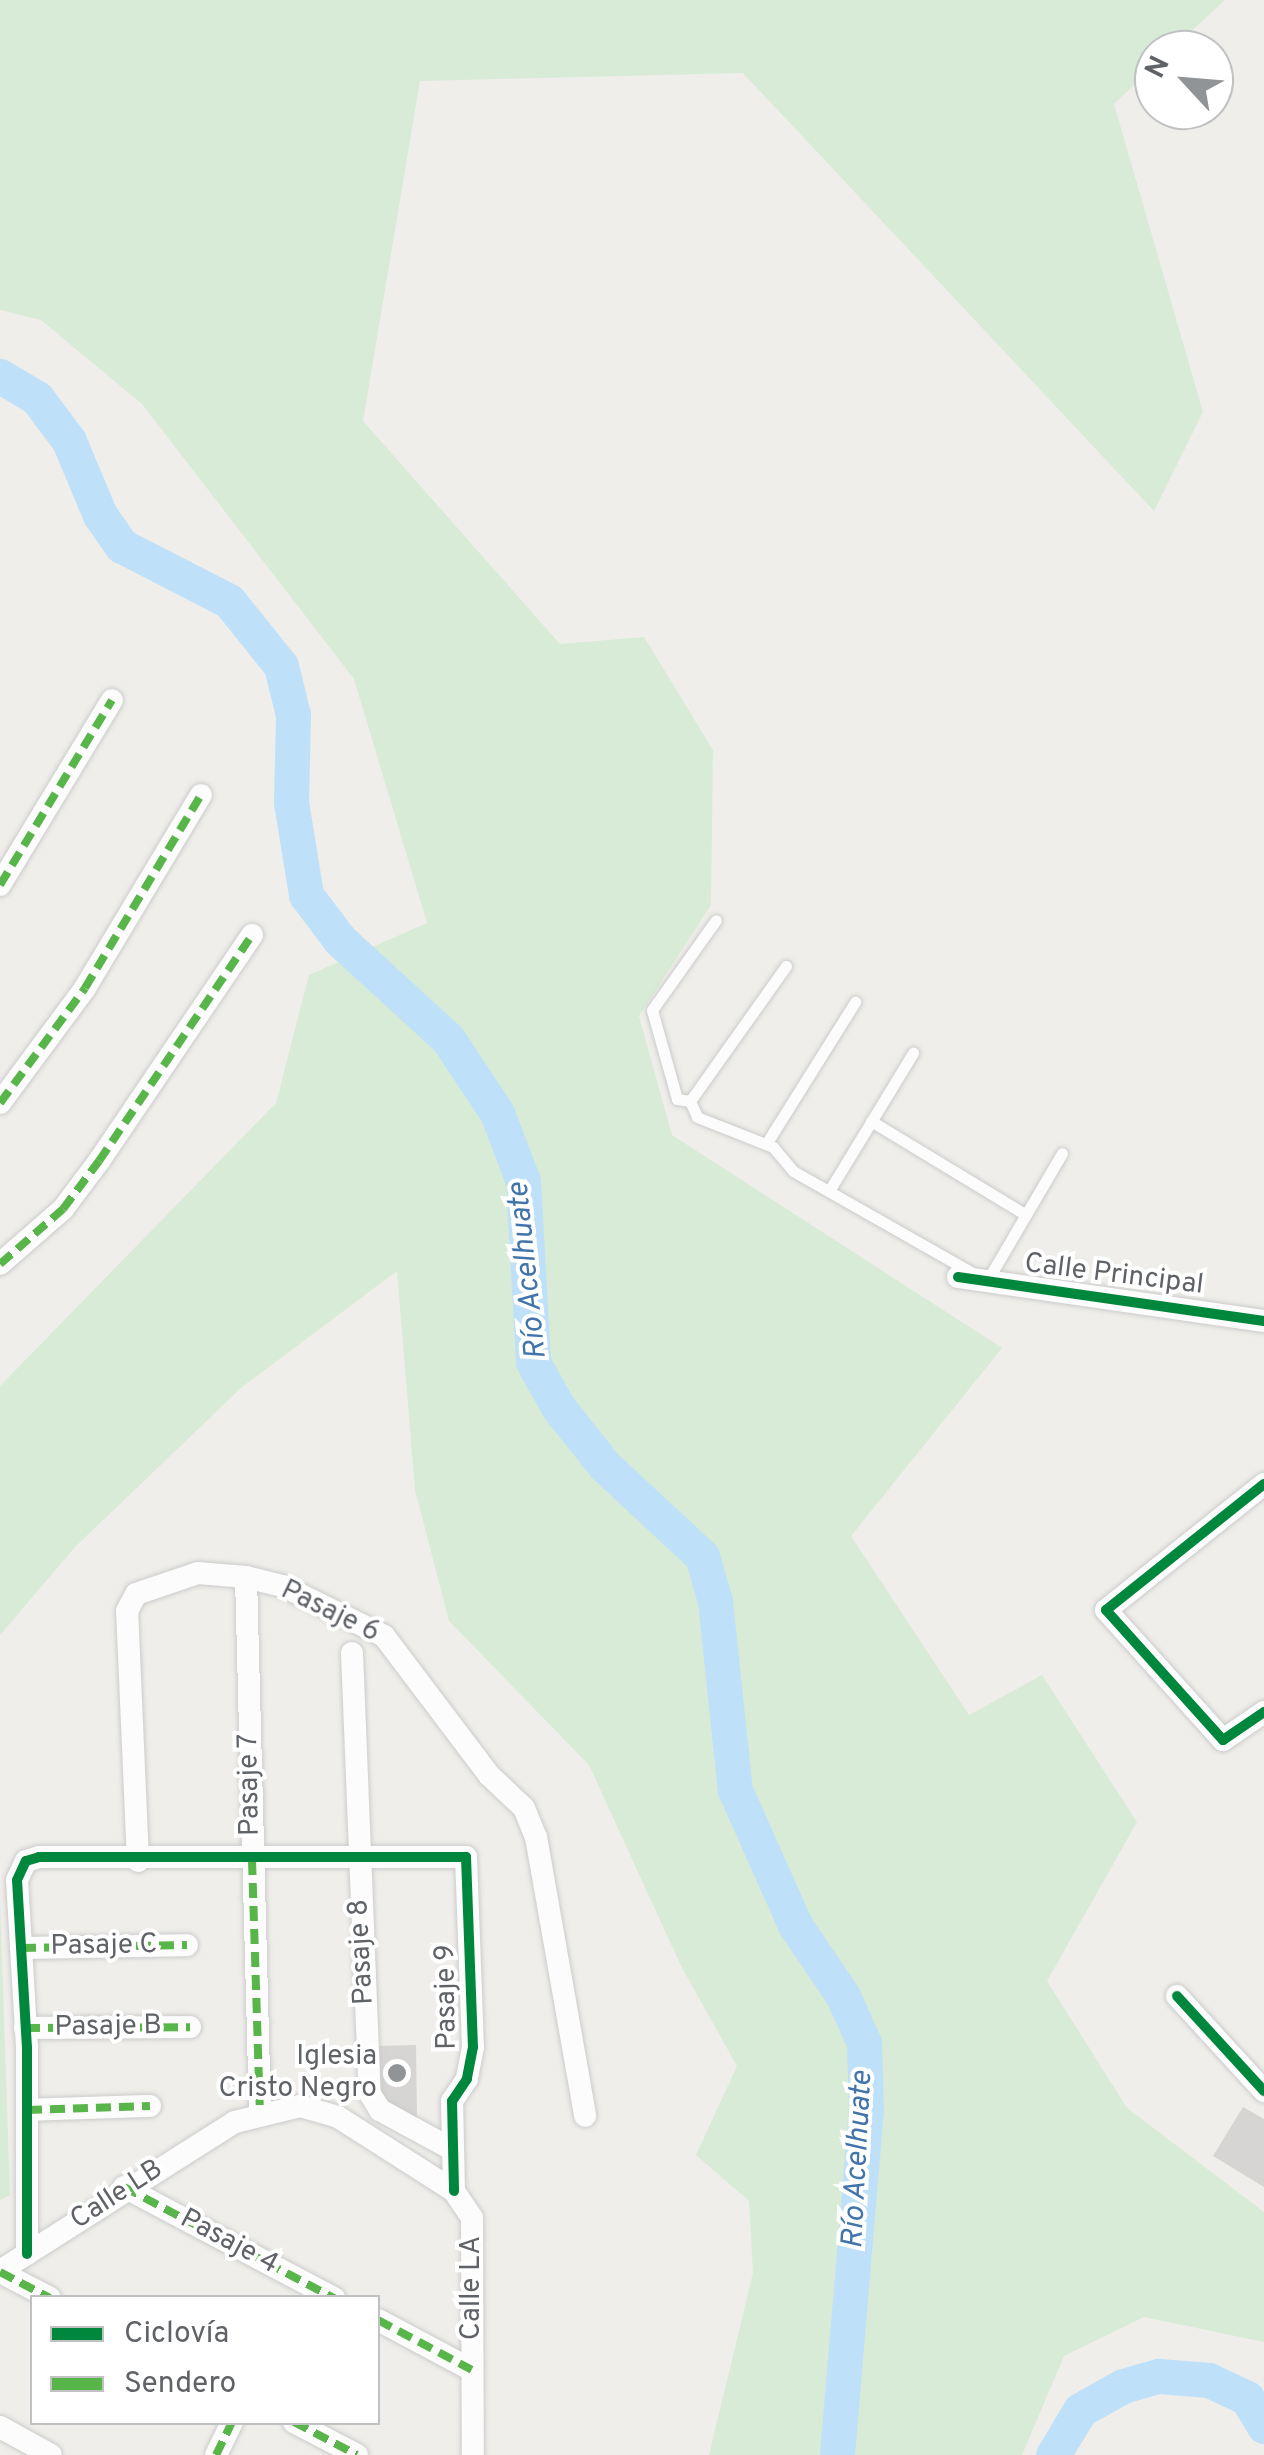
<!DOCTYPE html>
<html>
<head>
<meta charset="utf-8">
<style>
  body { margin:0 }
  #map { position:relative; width:1264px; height:2455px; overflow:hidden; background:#efeeea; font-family:Overpass,sans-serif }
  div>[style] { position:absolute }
  .green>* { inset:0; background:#d8ebd6 }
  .river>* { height:35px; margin:-17.5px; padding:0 17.5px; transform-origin:17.5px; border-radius:17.5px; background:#bfe0f9 }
  .building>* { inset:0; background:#d6d5d3 }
  .roads { filter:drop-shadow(0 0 2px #cbcccc) drop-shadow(0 0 2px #cbcccc) }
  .lane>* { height:11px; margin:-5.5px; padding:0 5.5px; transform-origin:5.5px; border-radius:5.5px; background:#fdfcfc }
  .street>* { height:22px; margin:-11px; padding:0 11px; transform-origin:11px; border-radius:11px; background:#fdfcfc }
  .quiet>* { height:8px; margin-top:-4px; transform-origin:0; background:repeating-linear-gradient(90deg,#58b549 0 15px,transparent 0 23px) }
  .cycleway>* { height:10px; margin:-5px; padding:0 5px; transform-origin:5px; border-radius:5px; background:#00873e }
  .dots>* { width:28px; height:28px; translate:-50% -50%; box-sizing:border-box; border:5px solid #fff; border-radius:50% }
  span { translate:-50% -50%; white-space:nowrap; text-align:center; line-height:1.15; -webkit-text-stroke:8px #fff; paint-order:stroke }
  .street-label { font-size:28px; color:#5f6368 }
  .poi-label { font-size:28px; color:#5f6368 }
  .right { translate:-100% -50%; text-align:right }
  .water-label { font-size:30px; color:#4174aa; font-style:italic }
  .legend { position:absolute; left:30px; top:2295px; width:350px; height:130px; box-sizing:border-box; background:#fff; border:2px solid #bfc1c3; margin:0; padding:12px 18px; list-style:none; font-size:30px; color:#5f6368 }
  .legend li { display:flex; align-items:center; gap:20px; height:50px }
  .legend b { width:50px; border:2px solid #bfc1c3 }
  .north { position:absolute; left:1134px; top:30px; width:100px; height:100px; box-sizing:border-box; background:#fff; border:2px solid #bfc1c3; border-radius:50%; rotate:296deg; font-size:28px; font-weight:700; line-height:40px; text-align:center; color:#5f6368 }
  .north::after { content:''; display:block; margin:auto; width:35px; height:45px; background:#919496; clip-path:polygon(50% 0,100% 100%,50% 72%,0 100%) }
</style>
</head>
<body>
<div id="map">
  <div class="green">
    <i style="clip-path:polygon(0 0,1225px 0,1171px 50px,1154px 50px,1154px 66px,1114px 104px,1203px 412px,1154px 511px,743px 73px,420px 81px,363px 421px,560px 644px,644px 637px,713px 750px,711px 905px,639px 1016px,672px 1135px,1002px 1348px,851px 1536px,969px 1715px,1042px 1675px,1137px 1822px,1047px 1981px,1127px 2108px,1264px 2212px,1264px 2342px,1144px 2317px,1064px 2356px,1022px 2455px,709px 2455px,753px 2273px,749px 2201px,696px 2155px,737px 2066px,681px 1966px,589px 1765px,449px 1621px,415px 1490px,397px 1271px,242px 1387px,75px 1547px,0 1635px,0 1386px,276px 1103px,309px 975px,427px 923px,354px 679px,142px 404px,41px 320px,0 310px)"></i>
    <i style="clip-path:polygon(0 1900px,10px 2195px,0 2200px)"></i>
  </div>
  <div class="river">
    <i style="left:0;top:376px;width:43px;rotate:30.7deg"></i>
    <i style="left:37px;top:398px;width:54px;rotate:53.3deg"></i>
    <i style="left:69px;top:441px;width:80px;rotate:67.3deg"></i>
    <i style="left:100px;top:515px;width:38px;rotate:55deg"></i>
    <i style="left:122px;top:546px;width:120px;rotate:27.2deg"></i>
    <i style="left:229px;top:601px;width:83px;rotate:51.3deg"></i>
    <i style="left:281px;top:666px;width:50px;rotate:76.2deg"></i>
    <i style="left:293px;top:715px;width:87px;rotate:91.3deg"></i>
    <i style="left:291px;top:802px;width:94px;rotate:80.8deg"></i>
    <i style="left:306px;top:895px;width:56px;rotate:52.9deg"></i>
    <i style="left:340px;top:940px;width:147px;rotate:42.5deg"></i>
    <i style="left:448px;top:1039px;width:89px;rotate:56.5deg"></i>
    <i style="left:497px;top:1113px;width:73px;rotate:69.1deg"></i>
    <i style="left:523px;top:1181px;width:181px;rotate:86.8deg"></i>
    <i style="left:533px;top:1362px;width:51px;rotate:60.9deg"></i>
    <i style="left:558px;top:1407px;width:75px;rotate:51.5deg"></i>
    <i style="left:605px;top:1466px;width:132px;rotate:42.9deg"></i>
    <i style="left:702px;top:1556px;width:47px;rotate:73.9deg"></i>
    <i style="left:715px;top:1601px;width:190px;rotate:84deg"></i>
    <i style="left:735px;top:1790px;width:148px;rotate:66deg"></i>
    <i style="left:795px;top:1925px;width:86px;rotate:55.9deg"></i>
    <i style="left:843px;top:1996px;width:51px;rotate:65.9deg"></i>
    <i style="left:864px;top:2043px;width:66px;rotate:88.3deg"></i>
    <i style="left:866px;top:2109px;width:347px;rotate:94.8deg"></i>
    <i style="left:1053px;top:2455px;width:52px;rotate:-59deg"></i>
    <i style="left:1080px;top:2410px;width:49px;rotate:-29.2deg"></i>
    <i style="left:1123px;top:2386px;width:37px;rotate:-16deg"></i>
    <i style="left:1159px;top:2376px;width:50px;rotate:4.6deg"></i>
    <i style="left:1209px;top:2380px;width:42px;rotate:25.3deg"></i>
    <i style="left:1247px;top:2398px;width:33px;rotate:59deg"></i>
  </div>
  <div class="building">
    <i style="clip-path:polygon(416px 2045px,417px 2120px,377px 2100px,376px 2046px)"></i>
    <i style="clip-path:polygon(1243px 2107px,1264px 2119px,1264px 2187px,1213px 2156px)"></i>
  </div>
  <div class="roads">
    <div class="lane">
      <i style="left:786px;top:966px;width:166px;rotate:125.4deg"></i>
      <i style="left:690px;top:1101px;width:17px;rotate:66deg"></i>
      <i style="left:697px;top:1117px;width:82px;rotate:21.5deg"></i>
      <i style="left:773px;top:1147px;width:31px;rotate:50deg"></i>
      <i style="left:793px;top:1171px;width:205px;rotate:29.6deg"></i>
      <i style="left:690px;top:1101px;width:13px;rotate:-171deg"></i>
      <i style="left:677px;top:1099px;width:92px;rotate:-105.7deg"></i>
      <i style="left:652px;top:1010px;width:110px;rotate:-54.6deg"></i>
      <i style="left:871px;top:1121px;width:181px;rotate:31.2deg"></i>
      <i style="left:766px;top:1144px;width:168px;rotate:-57.9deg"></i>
      <i style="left:829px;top:1191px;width:162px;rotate:-58.7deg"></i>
      <i style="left:987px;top:1281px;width:148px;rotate:-59.6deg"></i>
    </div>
    <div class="street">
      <i style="left:0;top:885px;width:216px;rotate:-58.8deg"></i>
      <i style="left:0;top:1103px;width:143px;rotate:-53.5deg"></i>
      <i style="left:85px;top:988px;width:225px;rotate:-59deg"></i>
      <i style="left:0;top:1264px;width:84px;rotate:-41.1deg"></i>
      <i style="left:63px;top:1209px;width:60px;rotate:-53.1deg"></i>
      <i style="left:99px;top:1161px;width:273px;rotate:-55.9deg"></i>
      <i style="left:958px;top:1277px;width:309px;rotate:8.2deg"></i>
      <i style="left:1264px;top:1484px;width:202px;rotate:141.4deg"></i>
      <i style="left:1106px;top:1610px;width:175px;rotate:48deg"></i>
      <i style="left:1223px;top:1740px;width:50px;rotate:-34.3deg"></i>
      <i style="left:246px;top:1577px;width:535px;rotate:88.5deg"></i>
      <i style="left:352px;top:1653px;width:441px;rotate:87.7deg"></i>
      <i style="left:370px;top:2094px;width:19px;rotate:58deg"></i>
      <i style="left:380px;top:2110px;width:77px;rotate:28.6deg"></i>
      <i style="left:138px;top:1861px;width:250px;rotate:-92.5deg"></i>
      <i style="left:127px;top:1611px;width:19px;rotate:-62deg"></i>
      <i style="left:136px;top:1594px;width:65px;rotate:-18.7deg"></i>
      <i style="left:198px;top:1573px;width:48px;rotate:4.8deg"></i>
      <i style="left:246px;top:1577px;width:38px;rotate:14deg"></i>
      <i style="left:283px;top:1586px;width:113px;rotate:26.3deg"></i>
      <i style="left:384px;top:1636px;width:174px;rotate:52.9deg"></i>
      <i style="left:489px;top:1775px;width:48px;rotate:43.3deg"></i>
      <i style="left:524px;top:1808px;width:31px;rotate:68deg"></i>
      <i style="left:536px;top:1837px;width:283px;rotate:80deg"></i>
      <i style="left:21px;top:1948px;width:166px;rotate:-1deg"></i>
      <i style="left:1177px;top:1996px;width:129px;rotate:47.5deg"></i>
      <i style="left:25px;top:2028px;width:165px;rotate:-0.3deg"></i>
      <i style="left:27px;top:2110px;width:123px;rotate:-1.9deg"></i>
      <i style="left:124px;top:2187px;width:238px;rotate:27.9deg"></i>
      <i style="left:27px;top:2254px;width:206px;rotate:-90deg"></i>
      <i style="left:27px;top:2048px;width:168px;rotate:-93.4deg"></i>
      <i style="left:17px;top:1880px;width:21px;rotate:-65deg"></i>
      <i style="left:26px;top:1861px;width:14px;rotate:-17deg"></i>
      <i style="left:39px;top:1857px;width:427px"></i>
      <i style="left:466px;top:1857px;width:190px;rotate:87.9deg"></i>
      <i style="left:473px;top:2047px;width:33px;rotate:101deg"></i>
      <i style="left:467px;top:2079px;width:27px;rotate:124deg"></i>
      <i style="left:452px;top:2101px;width:90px;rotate:88.7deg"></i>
      <i style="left:0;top:2271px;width:278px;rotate:-32.4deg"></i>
      <i style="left:235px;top:2122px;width:67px;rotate:-13.8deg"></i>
      <i style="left:300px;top:2106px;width:40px;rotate:16deg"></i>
      <i style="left:338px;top:2117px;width:138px;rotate:32.5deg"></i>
      <i style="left:454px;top:2191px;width:32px;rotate:56deg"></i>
      <i style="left:472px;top:2218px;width:237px;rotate:89.8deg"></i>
      <i style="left:0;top:2272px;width:56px;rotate:27.5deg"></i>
      <i style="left:378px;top:2320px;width:106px;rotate:28deg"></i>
      <i style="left:294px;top:2422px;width:71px;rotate:27.6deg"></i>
      <i style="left:0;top:2427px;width:58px;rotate:28.8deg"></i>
      <i style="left:216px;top:2455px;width:37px;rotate:-64deg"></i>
    </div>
  </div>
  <div class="quiet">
    <i style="left:0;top:885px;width:216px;rotate:-58.8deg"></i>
    <i style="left:0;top:1103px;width:143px;rotate:-53.5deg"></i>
    <i style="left:85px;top:988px;width:225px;rotate:-59deg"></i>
    <i style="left:0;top:1264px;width:84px;rotate:-41.1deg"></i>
    <i style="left:63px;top:1209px;width:60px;rotate:-53.1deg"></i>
    <i style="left:99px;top:1161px;width:273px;rotate:-55.9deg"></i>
    <i style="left:252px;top:1860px;width:252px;rotate:88.2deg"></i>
    <i style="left:21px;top:1948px;width:166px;rotate:-1deg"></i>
    <i style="left:25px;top:2028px;width:165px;rotate:-0.3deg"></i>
    <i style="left:27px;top:2110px;width:123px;rotate:-1.9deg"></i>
    <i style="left:124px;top:2187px;width:238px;rotate:27.9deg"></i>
    <i style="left:0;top:2272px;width:56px;rotate:27.5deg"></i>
    <i style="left:378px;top:2320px;width:106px;rotate:28deg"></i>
    <i style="left:294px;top:2422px;width:71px;rotate:27.6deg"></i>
    <i style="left:216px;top:2455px;width:37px;rotate:-64deg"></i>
  </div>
  <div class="cycleway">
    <i style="left:958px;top:1277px;width:309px;rotate:8.2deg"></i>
    <i style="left:1264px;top:1484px;width:202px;rotate:141.4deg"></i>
    <i style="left:1106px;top:1610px;width:175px;rotate:48deg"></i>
    <i style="left:1223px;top:1740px;width:50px;rotate:-34.3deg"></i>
    <i style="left:1177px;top:1996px;width:129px;rotate:47.5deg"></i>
    <i style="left:27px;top:2254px;width:206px;rotate:-90deg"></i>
    <i style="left:27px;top:2048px;width:168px;rotate:-93.4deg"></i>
    <i style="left:17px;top:1880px;width:21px;rotate:-65deg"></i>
    <i style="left:26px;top:1861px;width:14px;rotate:-17deg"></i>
    <i style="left:39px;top:1857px;width:427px"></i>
    <i style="left:466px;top:1857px;width:190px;rotate:87.9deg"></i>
    <i style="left:473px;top:2047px;width:33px;rotate:101deg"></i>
    <i style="left:467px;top:2079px;width:27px;rotate:124deg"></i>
    <i style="left:452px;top:2101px;width:90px;rotate:88.7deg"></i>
  </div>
  <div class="dots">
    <i style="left:397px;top:2073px;background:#919496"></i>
  </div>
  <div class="street-label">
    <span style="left:1114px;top:1275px;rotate:7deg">Calle Principal</span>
    <span style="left:330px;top:1612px;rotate:26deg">Pasaje 6</span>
    <span style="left:250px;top:1785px;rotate:-91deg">Pasaje 7</span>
    <span style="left:104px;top:1946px;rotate:-1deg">Pasaje C</span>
    <span style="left:362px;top:1952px;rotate:-93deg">Pasaje 8</span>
    <span style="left:447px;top:1997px;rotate:-91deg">Pasaje 9</span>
    <span style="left:108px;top:2027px;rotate:-1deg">Pasaje B</span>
    <span style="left:117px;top:2195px;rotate:-33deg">Calle LB</span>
    <span style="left:229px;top:2242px;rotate:28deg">Pasaje 4</span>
    <span style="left:472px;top:2288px;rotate:-90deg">Calle LA</span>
  </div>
  <div class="poi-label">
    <span class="right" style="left:377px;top:2073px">Iglesia<br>Cristo Negro</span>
  </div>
  <div class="water-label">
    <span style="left:529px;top:1271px;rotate:-96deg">Río Acelhuate</span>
    <span style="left:859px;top:2160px;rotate:-87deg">Río Acelhuate</span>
  </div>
  <ul class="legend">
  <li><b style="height:12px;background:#00873e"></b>Ciclovía</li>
  <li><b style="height:12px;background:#58b549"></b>Sendero</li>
  </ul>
  <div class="north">N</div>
</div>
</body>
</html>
